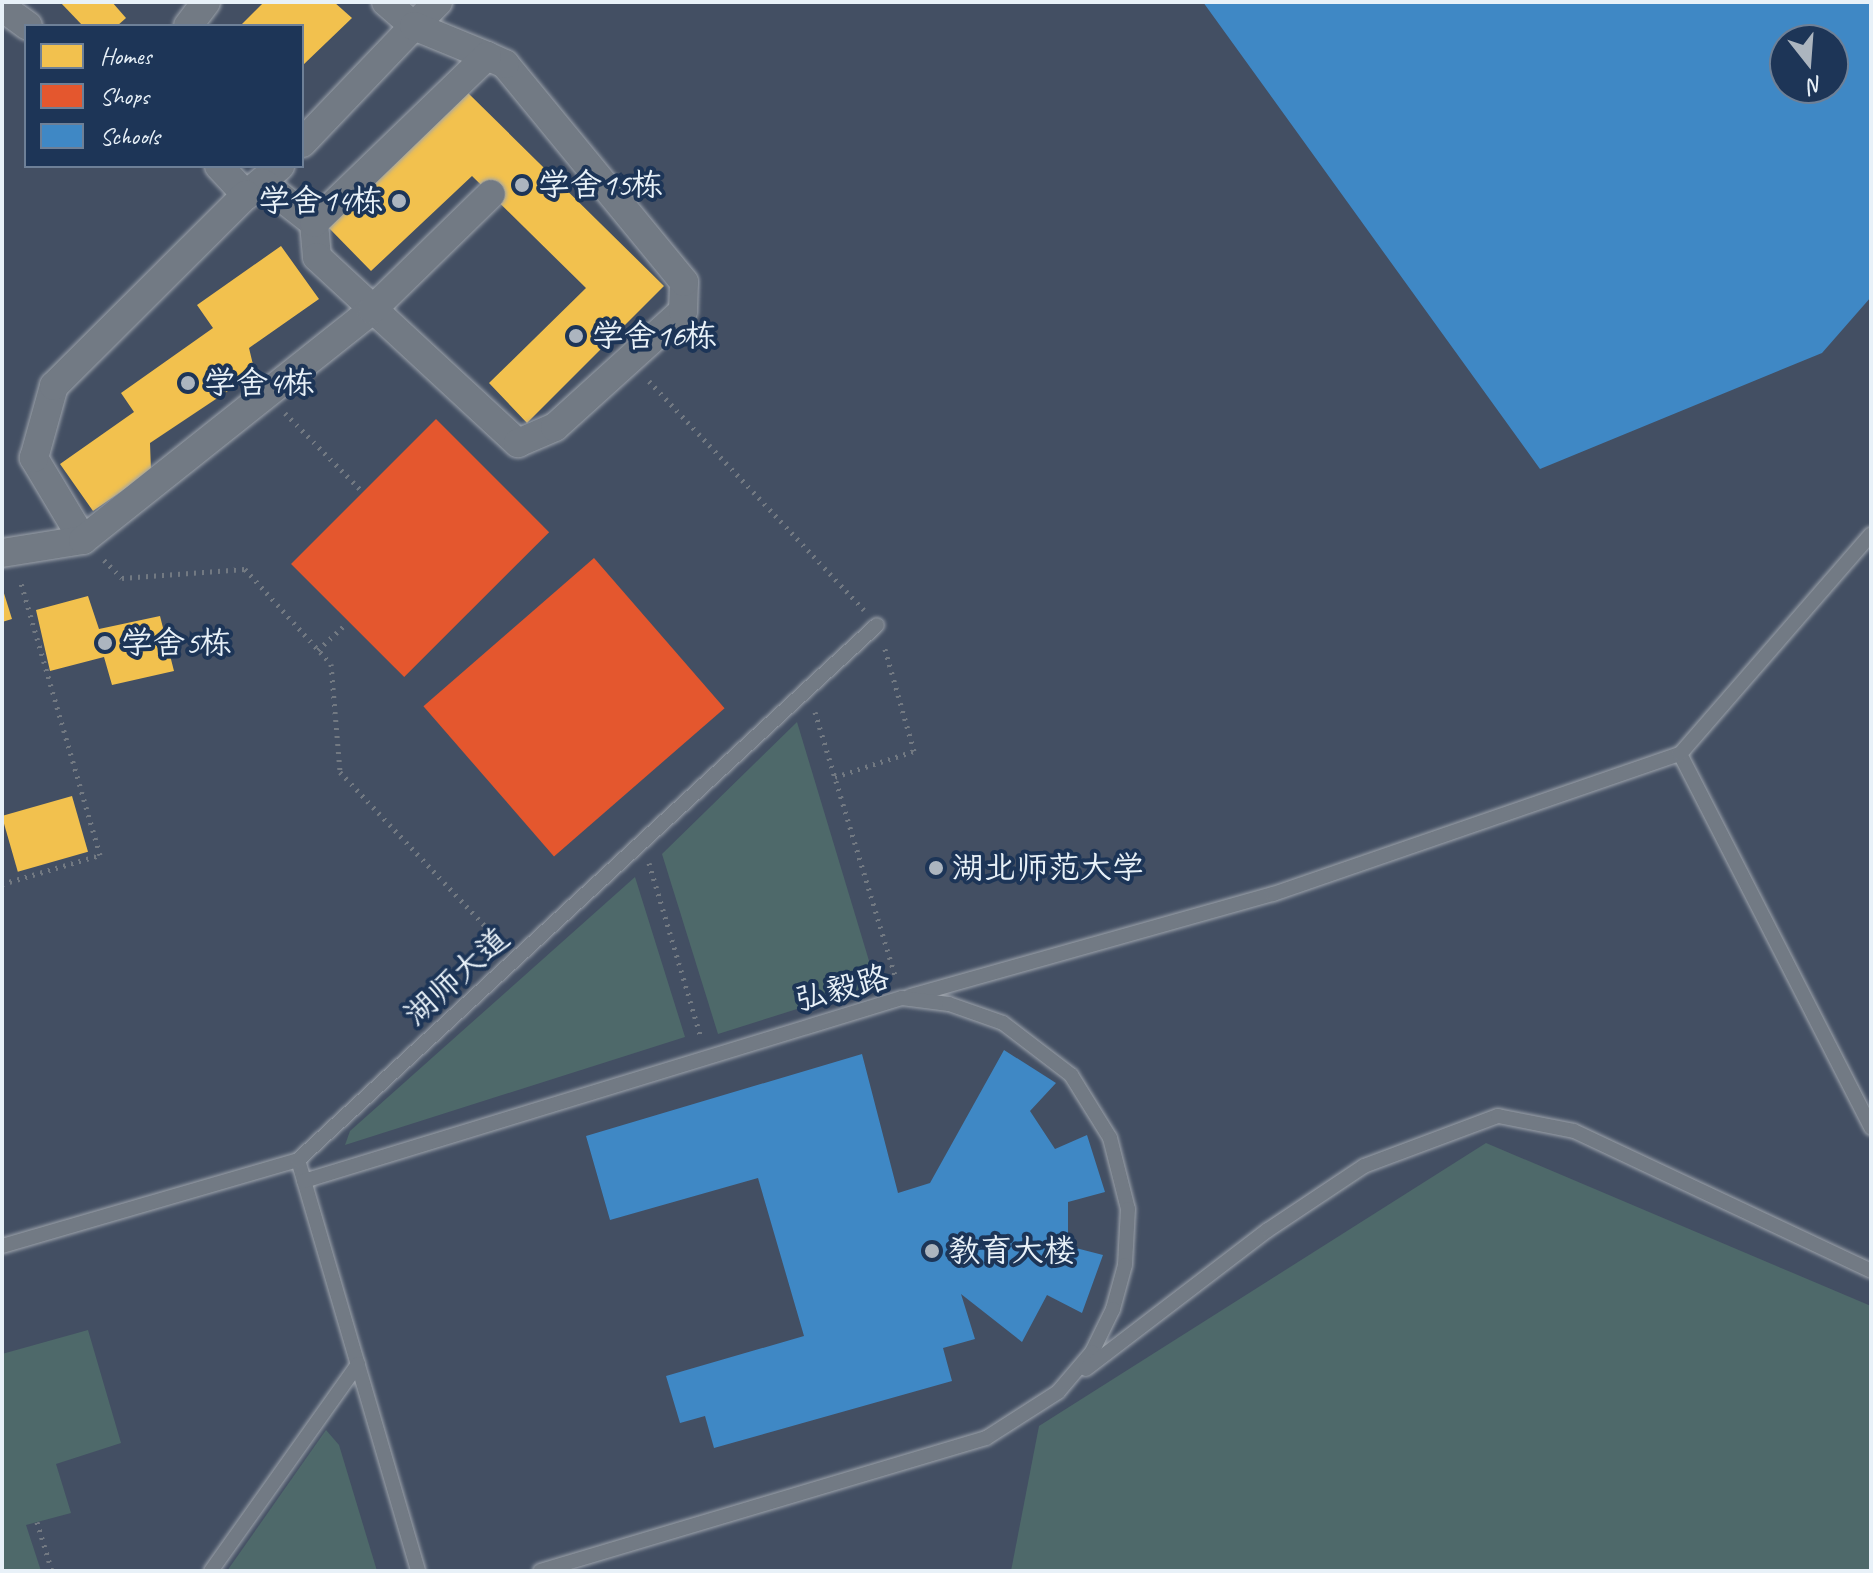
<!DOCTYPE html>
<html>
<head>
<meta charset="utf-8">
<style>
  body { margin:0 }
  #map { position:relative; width:1873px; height:1573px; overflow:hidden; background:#3c4554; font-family:Caveat,"LXGW WenKai TC",sans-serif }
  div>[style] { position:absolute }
  .built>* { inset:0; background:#434f63 }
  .green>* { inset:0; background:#4e696a }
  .homes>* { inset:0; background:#f2c14e; transform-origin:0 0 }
  .shops>* { inset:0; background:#e4572e; transform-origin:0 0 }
  .schools>* { inset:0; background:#3f88c5 }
  .path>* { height:5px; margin-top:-2.5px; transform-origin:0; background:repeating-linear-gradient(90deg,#727982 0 2px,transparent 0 8px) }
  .roads { filter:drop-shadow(0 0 2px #9da3ab) drop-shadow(0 0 2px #9da3ab) }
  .service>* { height:14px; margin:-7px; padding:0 7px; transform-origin:7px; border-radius:7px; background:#727a84 }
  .minor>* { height:28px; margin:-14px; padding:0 14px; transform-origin:14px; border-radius:14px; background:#727a84 }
  .dots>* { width:22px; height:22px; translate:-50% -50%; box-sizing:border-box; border:4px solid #1d3557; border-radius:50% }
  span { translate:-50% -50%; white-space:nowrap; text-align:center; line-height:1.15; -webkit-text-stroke:8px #1d3557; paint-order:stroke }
  .poi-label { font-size:32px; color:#e8f1f8 }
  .left { translate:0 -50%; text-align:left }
  .right { translate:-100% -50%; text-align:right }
  .street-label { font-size:32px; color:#e8f1f8 }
  .frame { position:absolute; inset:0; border:4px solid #e8f1f8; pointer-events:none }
  .legend { position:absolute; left:24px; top:24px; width:280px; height:144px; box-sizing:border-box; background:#1d3557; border:2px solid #6e8097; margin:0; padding:10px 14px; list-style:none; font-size:24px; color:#e8f1f8 }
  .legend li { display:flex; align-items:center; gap:16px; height:40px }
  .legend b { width:40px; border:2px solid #6e8097 }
  .north { position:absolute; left:1769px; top:24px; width:80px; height:80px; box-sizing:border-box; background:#1d3557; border:2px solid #6e8097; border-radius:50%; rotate:163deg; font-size:22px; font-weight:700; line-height:32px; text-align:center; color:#e8f1f8 }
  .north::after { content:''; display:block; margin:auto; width:28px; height:36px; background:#acb5bf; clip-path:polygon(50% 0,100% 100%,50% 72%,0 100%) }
</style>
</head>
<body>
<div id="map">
  <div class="built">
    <i style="clip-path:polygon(evenodd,2px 2px,1871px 2px,1871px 1571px,2px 1571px,2px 2px,26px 26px,302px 26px,302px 166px,26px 166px,26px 26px,2px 2px,1785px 40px,1833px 40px,1833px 88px,1785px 88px,1785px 40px)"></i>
  </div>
  <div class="green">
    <i style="clip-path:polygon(797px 722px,876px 984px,718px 1034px,662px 854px)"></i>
    <i style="clip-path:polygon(635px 877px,685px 1037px,345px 1145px,350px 1131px)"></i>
    <i style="clip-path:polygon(1486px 1143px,1871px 1306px,1871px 1571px,1011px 1571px,1039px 1426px)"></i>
    <i style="clip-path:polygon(88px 1330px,121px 1443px,56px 1464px,71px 1513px,26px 1525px,41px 1571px,2px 1571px,2px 1354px)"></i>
    <i style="clip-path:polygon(326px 1430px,339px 1445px,377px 1571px,227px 1571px)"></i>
  </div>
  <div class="homes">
    <i style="clip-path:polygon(60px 2px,112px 2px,126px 18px,117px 26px,83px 26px)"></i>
    <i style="clip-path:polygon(264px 2px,334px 2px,352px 18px,302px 66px,302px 26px,240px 26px)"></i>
    <i style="clip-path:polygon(467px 92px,664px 286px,527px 423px,489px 383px,586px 288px,472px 176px,371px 271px,327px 226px)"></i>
    <i style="clip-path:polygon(281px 246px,319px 299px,249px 348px,255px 373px,150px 443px,151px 471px,93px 511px,60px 464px,134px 412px,121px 393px,213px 328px,197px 305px)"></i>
    <i style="clip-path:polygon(2px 587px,12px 619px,2px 622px)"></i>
    <i style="clip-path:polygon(88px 596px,99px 629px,160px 616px,174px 671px,112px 685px,104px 657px,50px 671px,36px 610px)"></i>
    <i style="left:72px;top:796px;width:58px;height:73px;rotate:74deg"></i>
  </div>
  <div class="shops">
    <i style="left:436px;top:419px;width:160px;height:205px;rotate:45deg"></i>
    <i style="left:594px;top:558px;width:199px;height:226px;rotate:49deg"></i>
  </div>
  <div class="schools">
    <i style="clip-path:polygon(evenodd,1203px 2px,1871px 2px,1871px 297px,1822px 353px,1540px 469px,1203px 2px,1785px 40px,1833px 40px,1833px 88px,1785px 88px,1785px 40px)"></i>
    <i style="clip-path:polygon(1004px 1050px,1056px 1083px,1030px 1111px,1055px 1149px,1087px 1135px,1105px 1192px,1068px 1202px,1068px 1246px,1103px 1255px,1082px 1313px,1047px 1295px,1022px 1342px,961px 1294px,975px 1339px,943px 1348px,952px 1381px,714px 1448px,705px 1416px,680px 1423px,666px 1376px,804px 1336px,758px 1178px,610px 1220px,586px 1136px,862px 1054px,898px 1193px,930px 1183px)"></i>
  </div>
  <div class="path">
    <i style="left:649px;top:381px;width:314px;rotate:46.8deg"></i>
    <i style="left:285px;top:413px;width:107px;rotate:45.4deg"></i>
    <i style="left:104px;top:560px;width:25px;rotate:45deg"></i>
    <i style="left:122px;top:578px;width:123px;rotate:-4.2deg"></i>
    <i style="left:245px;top:569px;width:128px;rotate:47.8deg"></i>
    <i style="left:331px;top:664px;width:108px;rotate:85.2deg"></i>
    <i style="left:340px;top:772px;width:236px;rotate:46.7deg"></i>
    <i style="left:318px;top:650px;width:37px;rotate:-43deg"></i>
    <i style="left:815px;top:712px;width:278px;rotate:73.1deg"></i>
    <i style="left:835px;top:777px;width:83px;rotate:-18.2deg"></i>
    <i style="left:914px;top:751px;width:109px;rotate:-105.9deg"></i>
    <i style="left:649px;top:863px;width:182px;rotate:73.4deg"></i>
    <i style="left:2px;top:884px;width:102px;rotate:-16.5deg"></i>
    <i style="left:100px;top:855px;width:287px;rotate:-106.2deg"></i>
    <i style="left:37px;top:1522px;width:51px;rotate:73deg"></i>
  </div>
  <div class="roads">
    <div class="service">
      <i style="left:1680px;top:754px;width:420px;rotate:62.9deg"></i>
      <i style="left:910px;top:996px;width:377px;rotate:-15.7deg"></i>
      <i style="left:1273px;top:894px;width:430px;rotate:-19deg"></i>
      <i style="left:1680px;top:754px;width:291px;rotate:-49deg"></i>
      <i style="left:298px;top:1160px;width:428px;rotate:73.7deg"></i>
      <i style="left:304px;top:1181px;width:625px;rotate:-17.02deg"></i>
      <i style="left:902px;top:998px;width:47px;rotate:7.3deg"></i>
      <i style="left:949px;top:1004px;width:57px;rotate:19.4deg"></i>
      <i style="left:1003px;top:1023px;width:86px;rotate:37.4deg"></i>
      <i style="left:1071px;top:1075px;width:74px;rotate:58.2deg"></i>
      <i style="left:1110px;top:1138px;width:73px;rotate:75.8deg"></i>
      <i style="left:1128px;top:1209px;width:56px;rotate:93.1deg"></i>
      <i style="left:1125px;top:1265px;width:46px;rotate:105.3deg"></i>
      <i style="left:1113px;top:1309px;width:48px;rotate:116deg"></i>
      <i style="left:1092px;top:1352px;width:52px;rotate:130.4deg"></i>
      <i style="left:1058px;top:1392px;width:85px;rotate:147.4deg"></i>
      <i style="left:986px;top:1438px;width:465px;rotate:163.4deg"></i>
      <i style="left:2px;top:1246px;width:308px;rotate:-16.2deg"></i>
      <i style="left:298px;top:1160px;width:788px;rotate:-42.74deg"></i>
      <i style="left:1086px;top:1369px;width:229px;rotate:-37.4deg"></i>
      <i style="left:1268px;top:1230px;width:115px;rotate:-33.7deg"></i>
      <i style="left:1364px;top:1166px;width:143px;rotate:-20.5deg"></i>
      <i style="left:1498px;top:1116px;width:77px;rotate:11.2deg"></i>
      <i style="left:1574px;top:1131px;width:328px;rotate:25.2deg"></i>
      <i style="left:211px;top:1571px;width:254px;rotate:-54.6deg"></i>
    </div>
    <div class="minor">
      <i style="left:386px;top:2px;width:37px;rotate:41deg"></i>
      <i style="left:414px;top:26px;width:34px;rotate:-45deg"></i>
      <i style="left:2px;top:7px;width:32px;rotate:36deg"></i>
      <i style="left:188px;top:26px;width:30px;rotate:-53deg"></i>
      <i style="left:302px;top:143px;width:162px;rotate:-46.3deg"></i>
      <i style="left:414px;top:26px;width:79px;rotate:22.3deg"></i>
      <i style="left:219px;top:166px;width:40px;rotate:47deg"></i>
      <i style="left:246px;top:195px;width:45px;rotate:-40.5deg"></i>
      <i style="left:263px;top:183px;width:65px;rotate:38.1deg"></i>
      <i style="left:314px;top:223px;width:34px;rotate:85deg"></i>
      <i style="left:317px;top:257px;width:274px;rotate:42.8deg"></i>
      <i style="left:518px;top:443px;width:40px;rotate:-23.4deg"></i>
      <i style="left:555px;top:427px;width:173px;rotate:-42.2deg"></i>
      <i style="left:683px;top:311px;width:29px;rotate:-88deg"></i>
      <i style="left:684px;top:282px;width:282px;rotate:-129.4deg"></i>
      <i style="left:505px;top:64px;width:20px;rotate:-156deg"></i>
      <i style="left:487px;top:56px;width:240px;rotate:136deg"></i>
      <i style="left:83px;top:540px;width:96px;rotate:-120.9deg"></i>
      <i style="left:34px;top:458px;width:75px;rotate:-74.5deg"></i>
      <i style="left:54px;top:386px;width:271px;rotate:-44.9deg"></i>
      <i style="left:2px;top:553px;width:82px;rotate:-9.1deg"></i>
      <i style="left:83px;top:540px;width:369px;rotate:-38.5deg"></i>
      <i style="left:372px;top:310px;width:166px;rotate:-44.3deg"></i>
    </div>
  </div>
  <div class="dots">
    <i style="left:522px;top:185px;background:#acb5bf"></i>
    <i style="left:399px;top:201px;background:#acb5bf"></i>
    <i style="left:576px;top:336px;background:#acb5bf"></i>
    <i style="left:188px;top:383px;background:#acb5bf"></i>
    <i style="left:105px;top:643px;background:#acb5bf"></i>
    <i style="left:936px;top:868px;background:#acb5bf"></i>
    <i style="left:932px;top:1251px;background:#acb5bf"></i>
  </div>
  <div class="poi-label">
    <span class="left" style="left:538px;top:185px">学舍15栋</span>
    <span class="right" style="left:383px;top:201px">学舍14栋</span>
    <span class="left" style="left:592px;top:336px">学舍16栋</span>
    <span class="left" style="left:204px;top:383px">学舍4栋</span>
    <span class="left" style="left:121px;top:643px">学舍5栋</span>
    <span class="left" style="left:952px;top:868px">湖北师范大学</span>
    <span class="left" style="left:948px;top:1251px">教育大楼</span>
  </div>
  <div class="street-label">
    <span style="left:457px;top:977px;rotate:-42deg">湖师大道</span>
    <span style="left:842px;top:989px;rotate:-15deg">弘毅路</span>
  </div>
  <div class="frame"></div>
  <ul class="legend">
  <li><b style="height:22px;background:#f2c14e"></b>Homes</li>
  <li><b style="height:22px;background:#e4572e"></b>Shops</li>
  <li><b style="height:22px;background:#3f88c5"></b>Schools</li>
  </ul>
  <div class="north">N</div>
</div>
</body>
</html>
